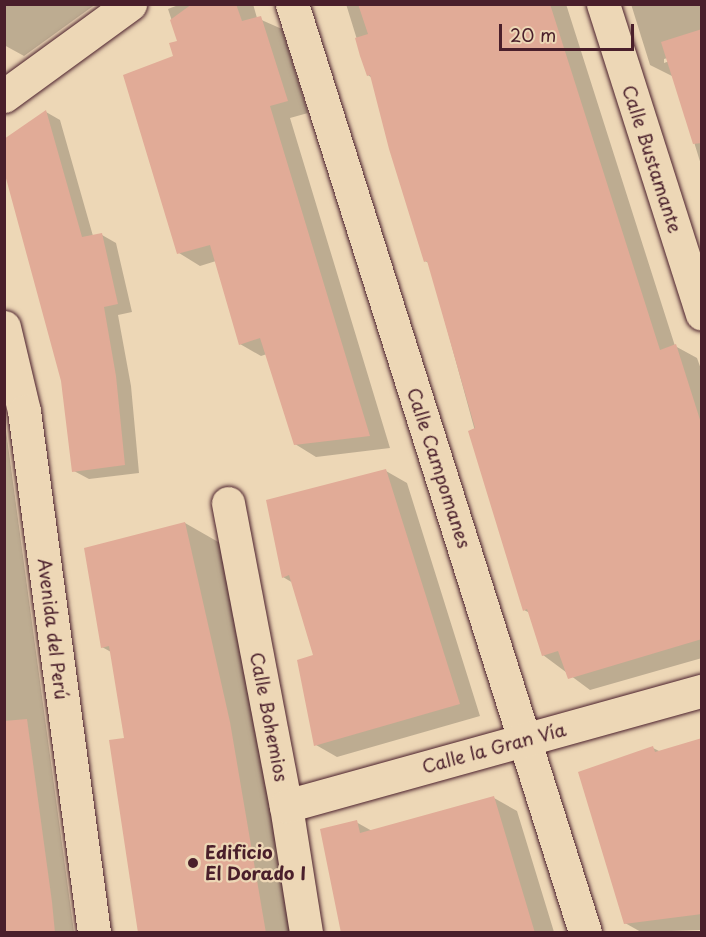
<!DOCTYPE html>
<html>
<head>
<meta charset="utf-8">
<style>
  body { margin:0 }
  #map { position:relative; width:706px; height:937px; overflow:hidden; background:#edd7b6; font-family:"Playpen Sans",sans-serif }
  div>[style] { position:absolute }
  .shadow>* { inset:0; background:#0003 }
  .building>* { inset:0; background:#e1ab97 }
  .roads { filter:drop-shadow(0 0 2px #4a1f2b) drop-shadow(0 0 2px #4a1f2b) }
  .minor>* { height:33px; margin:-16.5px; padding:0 16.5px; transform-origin:16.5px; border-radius:16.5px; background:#edd7b6 }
  .dots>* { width:16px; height:16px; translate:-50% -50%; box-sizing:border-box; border:3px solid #edd7b6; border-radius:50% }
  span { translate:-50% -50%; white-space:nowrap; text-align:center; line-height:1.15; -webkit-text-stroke:4.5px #edd7b6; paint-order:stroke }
  .street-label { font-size:18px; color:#4a1f2b }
  .poi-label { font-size:18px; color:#4a1f2b; font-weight:700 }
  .left { translate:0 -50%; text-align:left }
  .frame { position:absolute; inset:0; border:6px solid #4a1f2b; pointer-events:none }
  .scale { position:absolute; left:499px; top:24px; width:135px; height:27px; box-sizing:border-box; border:3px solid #4a1f2b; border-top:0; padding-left:8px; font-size:18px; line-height:21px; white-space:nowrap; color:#4a1f2b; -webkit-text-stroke:4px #edd7b6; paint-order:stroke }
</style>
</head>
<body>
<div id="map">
  <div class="shadow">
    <i style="clip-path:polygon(4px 4px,96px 4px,24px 56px,4px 45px)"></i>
    <i style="clip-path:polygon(181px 4px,253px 4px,257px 18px,282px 29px,308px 113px,290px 118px,390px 448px,316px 457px,295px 444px,267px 354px,261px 356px,240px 344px,216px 261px,200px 266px,179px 253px,175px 57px,179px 42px,168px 9px)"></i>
    <i style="clip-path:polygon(346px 4px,566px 4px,675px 346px,697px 358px,702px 372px,702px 658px,590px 690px,543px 655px,530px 613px,524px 610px,429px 263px,425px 261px,372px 78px,368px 75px)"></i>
    <i style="clip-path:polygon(evenodd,631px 4px,702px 4px,702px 168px,674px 77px,650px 65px,631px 4px,674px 56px,675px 59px,664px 63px,664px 59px,674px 56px)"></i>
    <i style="clip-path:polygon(46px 112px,60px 120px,93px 236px,102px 235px,116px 243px,132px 312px,118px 315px,131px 386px,139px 473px,89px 479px,74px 471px)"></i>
    <i style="clip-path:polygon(4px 416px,74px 932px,4px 932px)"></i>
    <i style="clip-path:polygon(386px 471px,407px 483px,480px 716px,337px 757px,316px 745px,315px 656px,293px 583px,283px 577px)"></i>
    <i style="clip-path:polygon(185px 523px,220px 543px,296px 932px,140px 932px,126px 739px,111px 652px,102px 647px)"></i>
    <i style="clip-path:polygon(702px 740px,702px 930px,641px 932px,625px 923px,653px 748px,661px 752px)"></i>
    <i style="clip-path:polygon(494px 798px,517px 811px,554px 932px,343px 932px,356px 822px,372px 831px)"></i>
  </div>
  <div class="building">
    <i style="clip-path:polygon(192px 4px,236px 4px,242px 21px,261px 16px,288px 101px,270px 106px,370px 436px,294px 445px,260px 338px,239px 345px,210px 245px,177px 254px,123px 75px,173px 56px,169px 43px,177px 41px,170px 20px)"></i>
    <i style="clip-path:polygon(358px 4px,550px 4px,660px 350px,676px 344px,702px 426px,702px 639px,568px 679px,558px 651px,542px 656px,527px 609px,523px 611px,468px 431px,475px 428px,427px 261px,424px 262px,389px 149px,370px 75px,367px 76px,360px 56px,355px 38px,368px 34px)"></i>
    <i style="clip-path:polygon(702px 29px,702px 143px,693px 144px,661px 42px)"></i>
    <i style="clip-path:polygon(46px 110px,82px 237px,102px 233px,118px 304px,104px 307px,116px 376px,125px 465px,72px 472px,61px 381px,4px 171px,4px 139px)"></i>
    <i style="clip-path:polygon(386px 469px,460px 704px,314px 746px,297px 660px,313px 655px,289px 575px,282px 578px,266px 500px)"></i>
    <i style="clip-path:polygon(185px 522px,230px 722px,266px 933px,138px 933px,109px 740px,124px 738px,109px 646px,101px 648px,84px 548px)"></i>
    <i style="clip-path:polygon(27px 719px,52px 902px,55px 933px,4px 933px,4px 721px)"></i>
    <i style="clip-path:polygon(702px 738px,702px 914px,624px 924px,578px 772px,653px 746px,655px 752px)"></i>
    <i style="clip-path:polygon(494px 796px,535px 933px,341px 933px,320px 829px,357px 820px,360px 833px)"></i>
  </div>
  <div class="roads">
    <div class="minor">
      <i style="left:292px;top:4px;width:973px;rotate:72.48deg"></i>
      <i style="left:603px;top:4px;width:325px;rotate:72.3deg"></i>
      <i style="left:4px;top:96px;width:156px;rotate:-36.1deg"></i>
      <i style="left:4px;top:327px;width:86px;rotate:76.6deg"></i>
      <i style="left:24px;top:411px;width:526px;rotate:82.35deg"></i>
      <i style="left:228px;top:503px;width:309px;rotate:79.2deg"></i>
      <i style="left:286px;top:806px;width:128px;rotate:81deg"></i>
      <i style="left:286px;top:806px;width:432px;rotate:-15.5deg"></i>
    </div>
  </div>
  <div class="dots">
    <i style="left:193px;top:863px;background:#4a1f2b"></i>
  </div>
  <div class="street-label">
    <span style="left:652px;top:159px;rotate:72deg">Calle Bustamante</span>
    <span style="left:439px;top:468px;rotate:72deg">Calle Campomanes</span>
    <span style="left:53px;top:629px;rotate:83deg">Avenida del Perú</span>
    <span style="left:269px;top:717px;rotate:79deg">Calle Bohemios</span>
    <span style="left:494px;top:748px;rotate:-15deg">Calle la Gran Vía</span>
  </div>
  <div class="poi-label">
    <span class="left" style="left:205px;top:863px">Edificio<br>El Dorado I</span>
  </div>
  <div class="frame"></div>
  <div class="scale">20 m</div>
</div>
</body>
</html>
